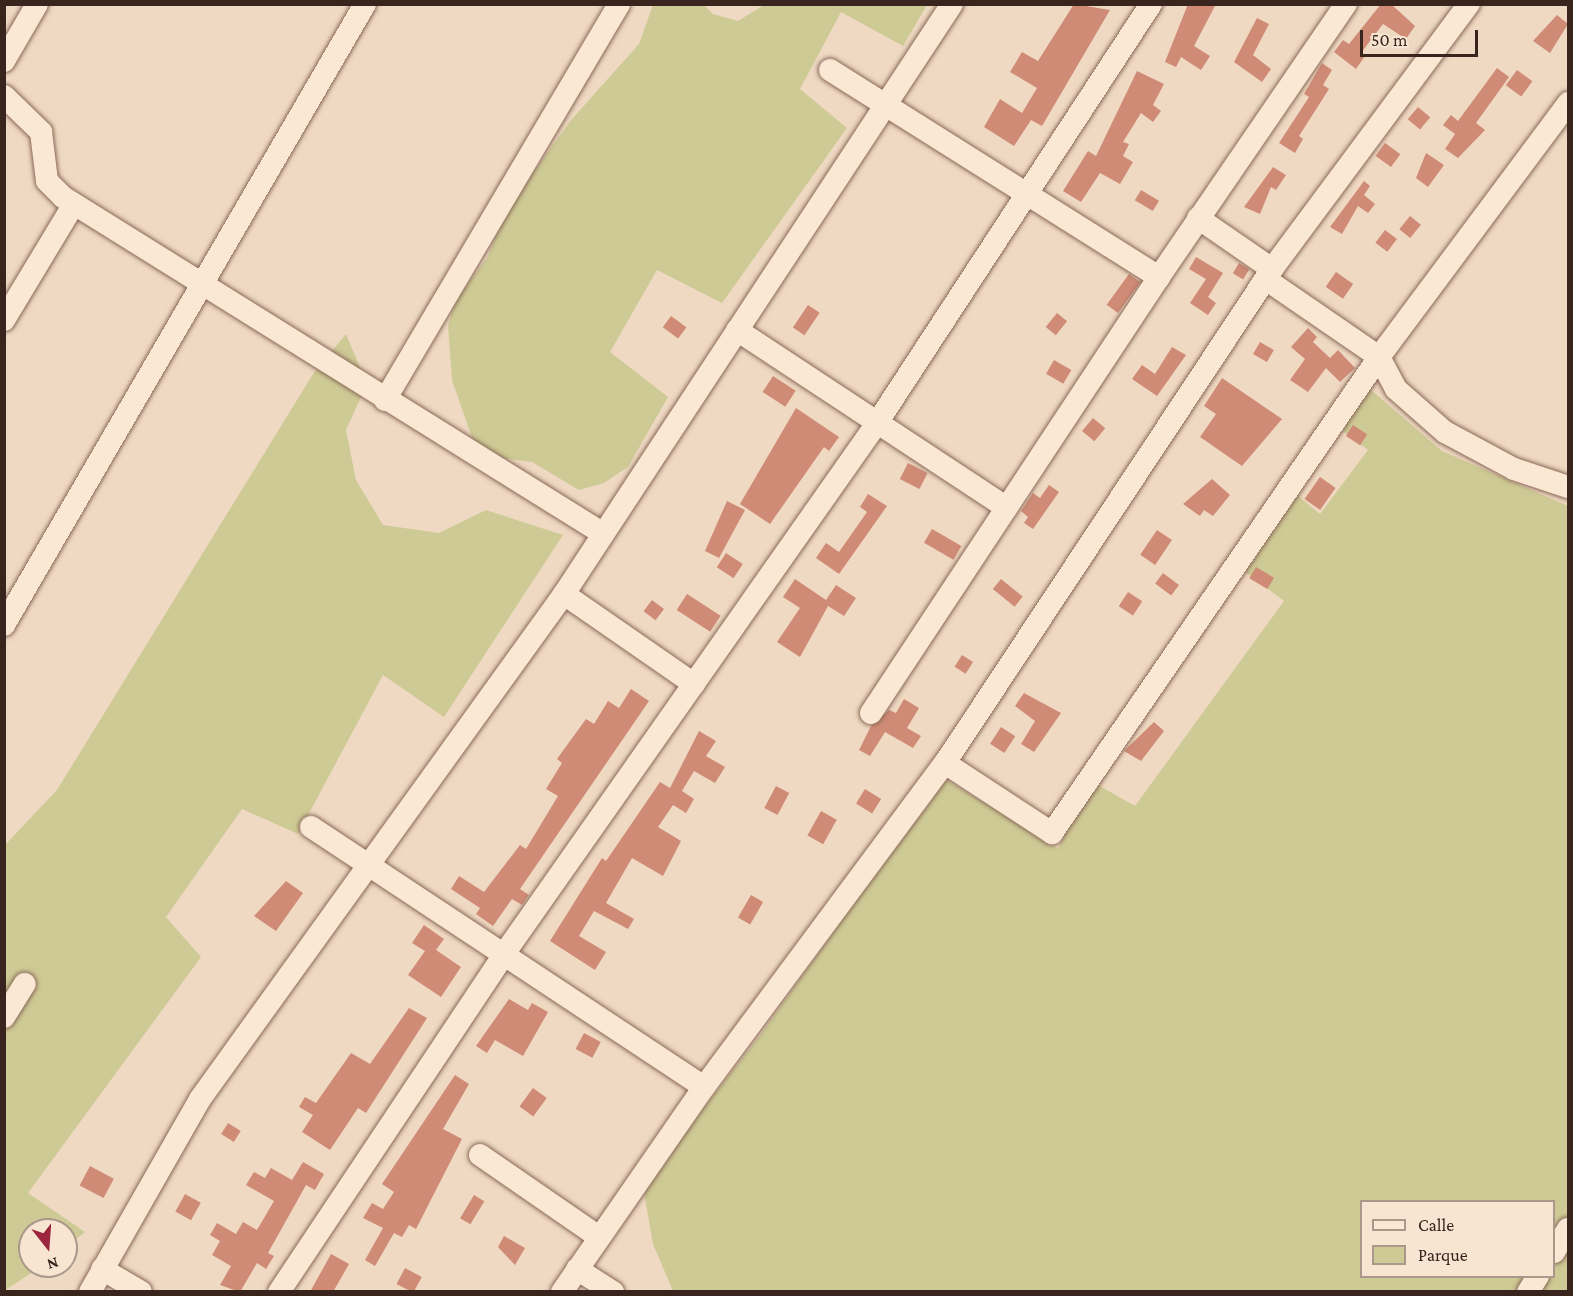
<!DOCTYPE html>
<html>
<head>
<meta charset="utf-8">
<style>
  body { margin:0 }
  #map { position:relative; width:1573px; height:1296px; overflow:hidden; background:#efd9c2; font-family:"Crimson Pro",serif }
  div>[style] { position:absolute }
  .green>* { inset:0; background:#ceca95 }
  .building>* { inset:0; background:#cf8b76; transform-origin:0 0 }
  .roads { filter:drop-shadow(0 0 2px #8a6958) drop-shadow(0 0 2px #8a6958) }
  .minor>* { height:22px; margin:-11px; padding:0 11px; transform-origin:11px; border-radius:11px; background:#fae8d5 }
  span { translate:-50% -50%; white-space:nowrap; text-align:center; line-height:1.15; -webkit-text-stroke:6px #f7e5d2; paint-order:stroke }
  .frame { position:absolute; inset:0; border:6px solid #39251d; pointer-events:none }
  .legend { position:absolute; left:1360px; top:1200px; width:195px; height:78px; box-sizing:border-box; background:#f7e5d2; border:2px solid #ab988a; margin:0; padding:8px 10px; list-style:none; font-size:18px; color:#39251d }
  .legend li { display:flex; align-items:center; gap:12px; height:30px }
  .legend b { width:30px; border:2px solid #ab988a }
  .north { position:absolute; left:18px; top:1218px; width:60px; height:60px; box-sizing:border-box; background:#f7e5d2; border:2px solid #ab988a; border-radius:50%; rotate:163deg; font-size:16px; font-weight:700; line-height:24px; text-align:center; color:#39251d }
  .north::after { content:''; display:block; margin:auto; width:21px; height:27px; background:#9b263d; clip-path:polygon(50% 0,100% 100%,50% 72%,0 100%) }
  .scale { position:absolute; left:1360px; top:30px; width:118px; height:27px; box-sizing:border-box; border:3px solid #39251d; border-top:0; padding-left:8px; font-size:18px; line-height:21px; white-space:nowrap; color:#39251d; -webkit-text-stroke:4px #f7e5d2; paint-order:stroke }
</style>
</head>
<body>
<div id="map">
  <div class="green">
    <i style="clip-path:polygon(653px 5px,704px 5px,713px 14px,738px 21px,764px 5px,927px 5px,903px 46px,841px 12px,800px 89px,847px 128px,722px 303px,657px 270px,610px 352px,668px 397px,628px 467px,604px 483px,579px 490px,532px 462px,478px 455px,452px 380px,448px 326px,455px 301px,487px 258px,507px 208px,572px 119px,639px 44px)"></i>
    <i style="clip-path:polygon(346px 334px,367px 384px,346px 430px,356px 480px,383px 525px,439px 533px,486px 510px,563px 535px,444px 717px,383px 675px,298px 834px,242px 809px,166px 917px,201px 957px,28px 1193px,85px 1232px,66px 1247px,66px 1230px,30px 1230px,30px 1266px,42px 1266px,4px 1291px,4px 846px,57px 790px,313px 374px)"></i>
    <i style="clip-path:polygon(evenodd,1363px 383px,1442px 451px,1568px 506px,1568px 1291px,673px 1291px,653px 1244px,643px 1187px,761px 1034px,943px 778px,1058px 848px,1091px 781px,1135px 806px,1284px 601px,1244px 571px,1297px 495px,1320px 514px,1368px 450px,1339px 428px,1363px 383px,1362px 1202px,1554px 1202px,1554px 1276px,1362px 1276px,1362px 1202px)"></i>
  </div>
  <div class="building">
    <i style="clip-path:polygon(1074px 4px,1110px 10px,1042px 126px,1031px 120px,1014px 146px,984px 127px,1000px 99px,1022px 113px,1037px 88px,1010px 72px,1022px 52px,1038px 61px)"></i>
    <i style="clip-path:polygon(1188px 4px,1216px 4px,1194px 46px,1210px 56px,1201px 70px,1181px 57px,1176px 67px,1165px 62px)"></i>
    <i style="clip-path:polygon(1381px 4px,1391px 4px,1415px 26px,1406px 39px,1383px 24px,1361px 53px,1365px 56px,1356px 69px,1334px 52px,1343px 40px,1349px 44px)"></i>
    <i style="clip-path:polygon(1557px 15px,1568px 24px,1550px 53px,1533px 41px)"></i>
    <i style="clip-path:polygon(1257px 18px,1269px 24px,1253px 55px,1271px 69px,1262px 82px,1234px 62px)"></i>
    <i style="clip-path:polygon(1322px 63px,1332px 70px,1323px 85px,1329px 89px,1299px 136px,1303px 139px,1295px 153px,1279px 143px,1309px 97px,1304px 94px)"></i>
    <i style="clip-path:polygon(1497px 68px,1509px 77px,1476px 123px,1485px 130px,1458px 158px,1445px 149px,1455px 134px,1443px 125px,1451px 115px,1458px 121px)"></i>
    <i style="left:1517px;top:70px;width:19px;height:19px;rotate:36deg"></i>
    <i style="clip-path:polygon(1137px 71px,1164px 84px,1153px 105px,1161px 111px,1153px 122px,1141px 113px,1123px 142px,1129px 144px,1123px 156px,1133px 162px,1120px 184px,1100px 173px,1081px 202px,1063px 191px,1088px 151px,1096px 156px)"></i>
    <i style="left:1418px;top:107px;width:16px;height:16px;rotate:40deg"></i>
    <i style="left:1385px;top:143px;width:19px;height:16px;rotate:36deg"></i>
    <i style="clip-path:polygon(1426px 153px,1444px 165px,1428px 187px,1416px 178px)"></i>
    <i style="clip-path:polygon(1273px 167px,1286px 175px,1276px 190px,1271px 187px,1260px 214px,1244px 207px)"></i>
    <i style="clip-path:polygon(1364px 181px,1370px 186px,1364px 195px,1375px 204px,1368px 213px,1358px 206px,1342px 234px,1330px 227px)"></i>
    <i style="left:1141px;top:190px;width:21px;height:12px;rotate:31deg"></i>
    <i style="left:1410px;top:216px;width:14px;height:17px;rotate:39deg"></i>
    <i style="left:1385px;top:230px;width:15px;height:16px;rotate:37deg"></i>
    <i style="clip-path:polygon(1196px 257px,1223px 273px,1208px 297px,1216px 303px,1208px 315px,1190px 303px,1206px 279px,1189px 269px)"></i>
    <i style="left:1239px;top:263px;width:12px;height:12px;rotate:31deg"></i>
    <i style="left:1336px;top:272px;width:21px;height:18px;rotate:35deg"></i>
    <i style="left:1129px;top:274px;width:14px;height:38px;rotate:36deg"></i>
    <i style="left:808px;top:305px;width:14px;height:27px;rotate:34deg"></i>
    <i style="left:1057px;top:313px;width:13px;height:18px;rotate:39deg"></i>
    <i style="left:671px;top:316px;width:19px;height:14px;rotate:36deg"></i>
    <i style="clip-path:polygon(1308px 328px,1317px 337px,1313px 342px,1330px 358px,1338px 350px,1355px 368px,1340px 382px,1326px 368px,1308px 392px,1290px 380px,1305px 359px,1291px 347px)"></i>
    <i style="left:1260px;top:342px;width:16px;height:14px;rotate:30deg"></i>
    <i style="clip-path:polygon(1172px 347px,1186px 355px,1157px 396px,1132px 379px,1142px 365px,1155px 374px)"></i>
    <i style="left:1054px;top:360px;width:20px;height:16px;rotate:30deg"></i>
    <i style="left:773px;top:376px;width:27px;height:19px;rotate:33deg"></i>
    <i style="clip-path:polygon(1222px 378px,1282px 419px,1242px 466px,1200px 437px,1216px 414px,1204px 406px)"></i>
    <i style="clip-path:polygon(796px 408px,839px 437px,829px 451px,824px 447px,770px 524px,740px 504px)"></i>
    <i style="left:1093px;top:418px;width:16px;height:17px;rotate:40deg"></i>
    <i style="left:1353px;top:425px;width:17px;height:13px;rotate:33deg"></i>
    <i style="left:908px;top:463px;width:22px;height:18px;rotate:27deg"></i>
    <i style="left:1320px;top:477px;width:19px;height:27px;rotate:35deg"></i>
    <i style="clip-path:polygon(1212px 479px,1230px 495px,1213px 516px,1204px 510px,1200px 516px,1183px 504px)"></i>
    <i style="clip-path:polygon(1049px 485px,1059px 492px,1033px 529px,1024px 523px,1028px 517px,1021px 511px,1033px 493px,1040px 498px)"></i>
    <i style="clip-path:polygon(868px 494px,887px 506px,839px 574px,816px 558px,826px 543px,839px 552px,867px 512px,860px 507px)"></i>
    <i style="clip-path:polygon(727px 501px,745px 510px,719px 558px,705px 551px)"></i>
    <i style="left:932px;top:529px;width:34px;height:16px;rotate:30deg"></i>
    <i style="left:1157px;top:530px;width:18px;height:30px;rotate:34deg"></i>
    <i style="left:726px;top:553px;width:20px;height:17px;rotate:33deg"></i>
    <i style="left:1256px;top:567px;width:21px;height:13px;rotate:31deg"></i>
    <i style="left:1163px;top:573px;width:20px;height:13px;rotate:37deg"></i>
    <i style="clip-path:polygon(795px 579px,826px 600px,836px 585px,856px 598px,844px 616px,828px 606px,800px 657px,777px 642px,800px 608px,783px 597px)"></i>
    <i style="left:1001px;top:579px;width:28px;height:13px;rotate:39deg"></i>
    <i style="left:1128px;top:592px;width:17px;height:17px;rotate:33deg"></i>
    <i style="left:687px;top:594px;width:40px;height:19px;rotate:33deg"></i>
    <i style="left:652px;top:600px;width:15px;height:14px;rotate:37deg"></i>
    <i style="left:962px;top:655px;width:13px;height:14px;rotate:32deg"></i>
    <i style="clip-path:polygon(631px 689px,649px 701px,520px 889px,529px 895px,526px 899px,522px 905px,512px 899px,493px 926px,476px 914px,480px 908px,451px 889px,459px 876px,484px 892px,520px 845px,526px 849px,558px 796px,546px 789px,562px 763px,557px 759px,586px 719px,594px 724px,608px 701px,619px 708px)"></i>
    <i style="clip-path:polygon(1024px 693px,1061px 713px,1034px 752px,1021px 744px,1035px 721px,1015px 706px)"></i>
    <i style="clip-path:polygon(904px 699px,919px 708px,907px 728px,921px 736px,913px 748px,885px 732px,870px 756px,859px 750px,871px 726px,889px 710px,896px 713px)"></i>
    <i style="clip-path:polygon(1154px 722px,1164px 731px,1141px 761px,1124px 751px)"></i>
    <i style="left:1001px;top:727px;width:17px;height:20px;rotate:33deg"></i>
    <i style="clip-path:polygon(699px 731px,716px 741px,706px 756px,725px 767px,715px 783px,694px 771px,682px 791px,694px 799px,686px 813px,673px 805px,658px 827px,681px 841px,663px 876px,632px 858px,606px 903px,634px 919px,628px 929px,594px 911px,579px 936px,606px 952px,595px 970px,550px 941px,602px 858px,606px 861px,660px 782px,670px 788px)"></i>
    <i style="left:776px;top:786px;width:15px;height:25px;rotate:28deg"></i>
    <i style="left:865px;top:789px;width:19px;height:17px;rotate:32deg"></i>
    <i style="left:821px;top:811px;width:18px;height:28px;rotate:29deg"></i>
    <i style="clip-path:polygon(286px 881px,303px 893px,276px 931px,254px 916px)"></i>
    <i style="left:751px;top:895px;width:14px;height:26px;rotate:30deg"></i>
    <i style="clip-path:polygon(424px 925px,444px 939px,436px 950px,461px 967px,441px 997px,408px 975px,425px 951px,412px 943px)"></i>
    <i style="clip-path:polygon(509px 999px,528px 1010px,532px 1003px,548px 1012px,523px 1056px,495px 1040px,487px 1053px,476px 1046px)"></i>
    <i style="clip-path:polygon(409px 1008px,427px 1018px,366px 1113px,358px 1108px,330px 1150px,302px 1132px,313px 1115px,299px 1107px,305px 1097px,316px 1103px,351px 1053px,370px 1064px)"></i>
    <i style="left:584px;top:1033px;width:19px;height:18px;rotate:28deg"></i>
    <i style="clip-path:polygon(455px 1075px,469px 1084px,443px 1129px,462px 1139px,416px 1229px,409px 1225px,402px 1237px,394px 1233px,375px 1266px,365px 1260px,383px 1228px,363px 1218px,372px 1203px,383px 1209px,394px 1192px,382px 1184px)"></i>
    <i style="left:533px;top:1088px;width:17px;height:23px;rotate:36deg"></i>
    <i style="left:228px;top:1123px;width:15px;height:13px;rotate:32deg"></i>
    <i style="clip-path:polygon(303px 1162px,324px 1174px,315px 1190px,306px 1185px,268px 1253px,274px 1256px,266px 1269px,257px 1263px,240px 1292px,220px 1285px,231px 1266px,212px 1255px,220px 1241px,210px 1235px,217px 1223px,236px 1234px,243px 1222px,257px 1230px,274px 1201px,246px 1185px,254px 1172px,265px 1178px,271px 1168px,292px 1180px)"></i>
    <i style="left:90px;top:1166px;width:27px;height:22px;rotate:28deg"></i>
    <i style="left:185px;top:1194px;width:18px;height:20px;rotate:29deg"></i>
    <i style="left:474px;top:1195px;width:12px;height:27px;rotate:31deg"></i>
    <i style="clip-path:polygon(504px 1236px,525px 1248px,515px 1265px,498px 1247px)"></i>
    <i style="clip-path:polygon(331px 1254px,349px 1264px,333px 1292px,310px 1292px)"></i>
    <i style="left:405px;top:1268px;width:19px;height:18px;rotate:28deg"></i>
  </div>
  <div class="roads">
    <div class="minor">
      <i style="left:4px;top:61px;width:66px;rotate:-59.9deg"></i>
      <i style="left:830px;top:70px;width:389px;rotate:32.2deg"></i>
      <i style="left:4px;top:96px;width:52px;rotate:44.2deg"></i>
      <i style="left:41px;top:132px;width:49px;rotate:83deg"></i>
      <i style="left:47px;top:181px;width:23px;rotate:45deg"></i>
      <i style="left:63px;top:197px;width:635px;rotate:31.94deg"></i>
      <i style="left:1198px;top:218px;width:90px;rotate:34.6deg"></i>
      <i style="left:1267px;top:280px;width:136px;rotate:34.5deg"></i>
      <i style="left:1379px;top:357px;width:36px;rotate:62deg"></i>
      <i style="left:1396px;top:389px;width:65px;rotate:41.3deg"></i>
      <i style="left:1445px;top:432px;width:78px;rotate:28.2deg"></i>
      <i style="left:1514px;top:469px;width:57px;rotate:18.4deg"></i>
      <i style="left:4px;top:320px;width:135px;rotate:-58.9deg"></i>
      <i style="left:737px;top:330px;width:323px;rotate:33.4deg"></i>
      <i style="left:385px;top:400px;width:460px;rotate:-59.4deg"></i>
      <i style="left:564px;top:594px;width:158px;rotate:34.7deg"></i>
      <i style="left:4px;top:625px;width:718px;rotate:-59.83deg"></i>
      <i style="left:871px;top:713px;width:523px;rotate:-56.55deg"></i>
      <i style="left:1159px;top:277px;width:331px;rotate:-55.6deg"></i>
      <i style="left:945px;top:763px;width:128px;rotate:33.2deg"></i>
      <i style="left:1052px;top:833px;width:577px;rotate:-55.51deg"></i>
      <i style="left:1379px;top:357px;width:317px;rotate:-53.3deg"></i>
      <i style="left:311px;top:827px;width:471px;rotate:33.5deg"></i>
      <i style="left:4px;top:1017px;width:39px;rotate:-58deg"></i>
      <i style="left:480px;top:1155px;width:145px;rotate:34.6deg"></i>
      <i style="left:1554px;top:1252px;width:27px;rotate:-59deg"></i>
      <i style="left:102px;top:1269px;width:45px;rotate:30.5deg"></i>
      <i style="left:577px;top:1269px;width:43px;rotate:32.6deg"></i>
      <i style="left:90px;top:1292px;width:222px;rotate:-60.3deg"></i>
      <i style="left:200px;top:1099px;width:623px;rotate:-54.22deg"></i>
      <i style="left:564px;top:594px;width:706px;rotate:-56.67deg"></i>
      <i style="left:279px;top:1292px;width:406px;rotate:-56.3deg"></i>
      <i style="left:504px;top:954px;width:649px;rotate:-54.91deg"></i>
      <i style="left:877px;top:423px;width:501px;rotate:-56.82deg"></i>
      <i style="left:562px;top:1292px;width:249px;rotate:-55.3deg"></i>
      <i style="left:704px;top:1087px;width:404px;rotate:-53.4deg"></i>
      <i style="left:945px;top:763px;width:592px;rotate:-56.5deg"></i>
      <i style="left:1272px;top:269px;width:330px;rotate:-53.4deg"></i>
      <i style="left:1528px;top:1292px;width:19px;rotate:-58deg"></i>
    </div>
  </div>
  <div class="frame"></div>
  <ul class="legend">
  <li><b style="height:8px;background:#fae8d5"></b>Calle</li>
  <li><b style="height:16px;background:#ceca95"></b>Parque</li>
  </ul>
  <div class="north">N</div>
  <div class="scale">50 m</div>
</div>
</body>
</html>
